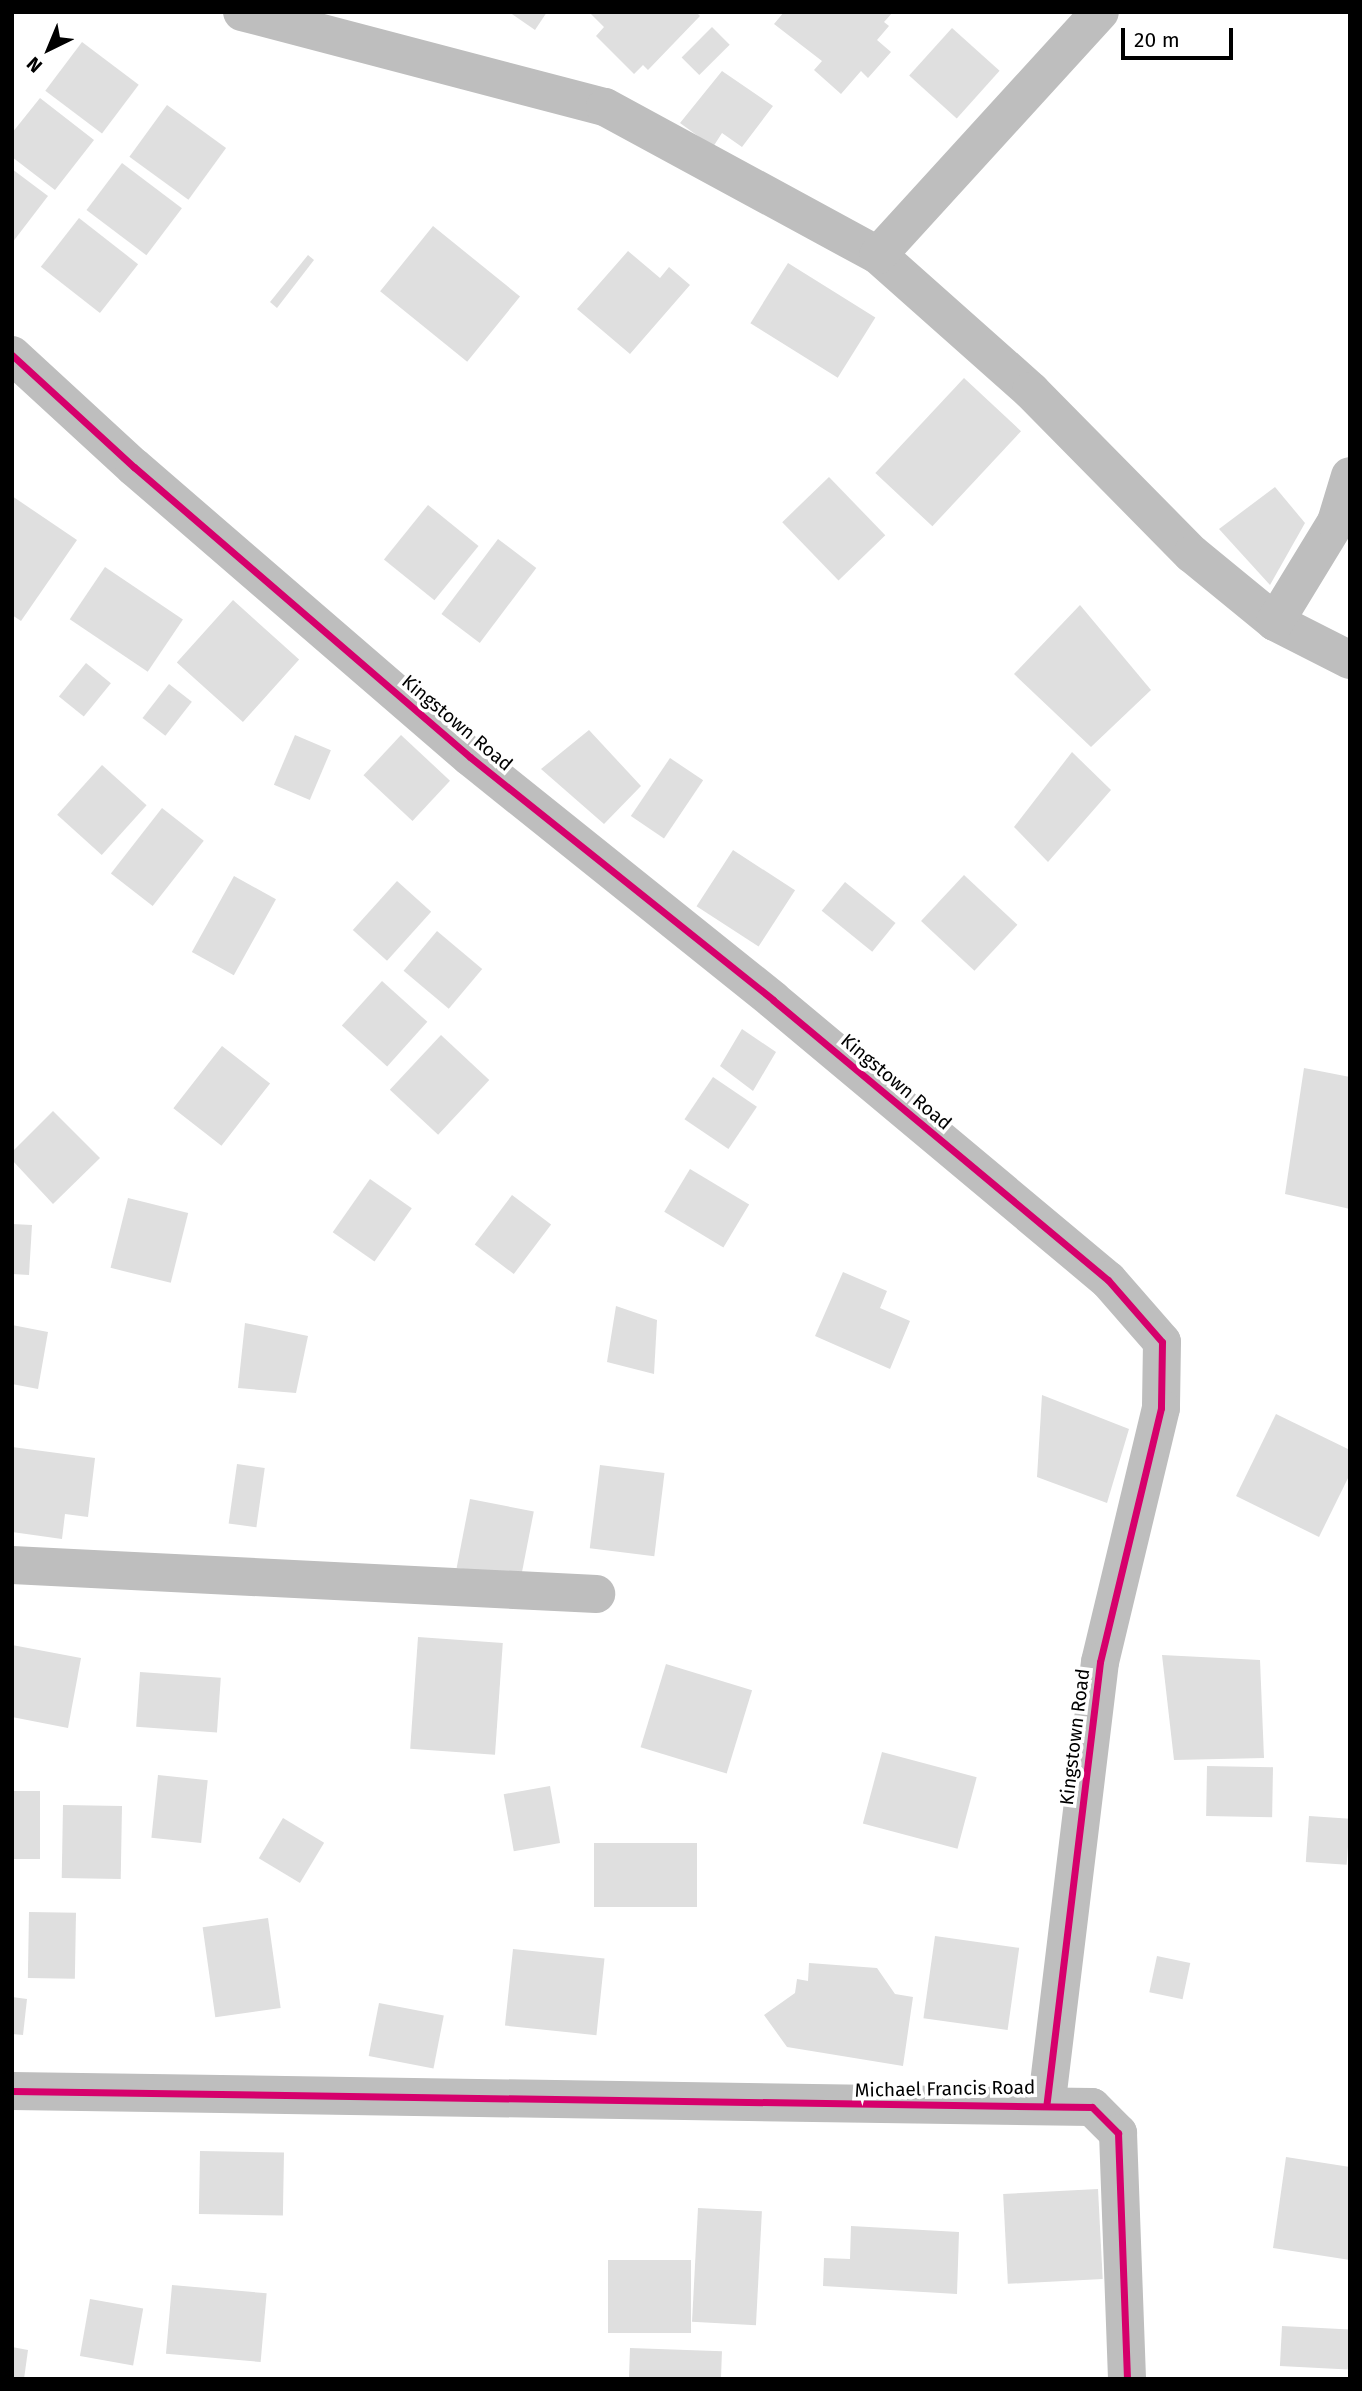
<!DOCTYPE html>
<html>
<head>
<meta charset="utf-8">
<style>
  body { margin:0 }
  #map { position:relative; width:1362px; height:2391px; overflow:hidden; background:#fff; font-family:"Fira Sans",sans-serif }
  div>[style] { position:absolute }
  .building>* { inset:0; background:#dfdfdf; transform-origin:0 0 }
  .minor>* { height:38px; margin:-19px; padding:0 19px; transform-origin:19px; border-radius:19px; background:#bebebe }
  .tertiary>* { height:38px; margin:-19px; padding:0 19px; transform-origin:19px; border-radius:19px; background:#bebebe }
  .cycleway>* { height:7px; margin:-3.5px; padding:0 3.5px; transform-origin:3.5px; border-radius:3.5px; background:#d6006c }
  span { translate:-50% -50%; white-space:nowrap; text-align:center; line-height:1.15; -webkit-text-stroke:7px #fff; paint-order:stroke }
  .street-label { font-size:19px; color:#000 }
  .frame { position:absolute; inset:0; border:14px solid #000; pointer-events:none }
  .north { position:absolute; left:14px; top:14px; width:70px; height:70px; -webkit-text-stroke:5px #fff; paint-order:stroke; rotate:223deg; font-size:19px; font-weight:700; line-height:28px; text-align:center; color:#000 }
  .north::after { content:''; display:block; margin:auto; width:24px; height:32px; background:#000; clip-path:polygon(50% 0,100% 100%,50% 72%,0 100%) }
  .scale { position:absolute; left:1121px; top:28px; width:112px; height:32px; box-sizing:border-box; border:4px solid #000; border-top:0; padding-left:9px; font-size:21px; line-height:24px; white-space:nowrap; color:#000; -webkit-text-stroke:5px #fff; paint-order:stroke }
</style>
</head>
<body>
<div id="map">
  <div class="building">
    <i style="clip-path:polygon(509px 12px,547px 12px,535px 30px)"></i>
    <i style="clip-path:polygon(589px 12px,696px 12px,700px 16px,648px 70px,643px 65px,634px 74px,596px 36px,604px 27px)"></i>
    <i style="clip-path:polygon(784px 12px,893px 12px,884px 22px,889px 26px,877px 40px,891px 52px,868px 78px,861px 71px,841px 94px,814px 70px,822px 61px,774px 24px)"></i>
    <i style="left:712px;top:27px;width:25px;height:43px;rotate:45deg"></i>
    <i style="left:952px;top:28px;width:64px;height:64px;rotate:42deg"></i>
    <i style="left:82px;top:42px;width:71px;height:61px;rotate:37deg"></i>
    <i style="clip-path:polygon(722px 71px,773px 106px,742px 147px,722px 133px,713px 147px,680px 123px)"></i>
    <i style="clip-path:polygon(40px 98px,94px 140px,55px 190px,12px 157px,12px 133px)"></i>
    <i style="left:167px;top:105px;width:73px;height:64px;rotate:36deg"></i>
    <i style="left:122px;top:163px;width:75px;height:59px;rotate:37deg"></i>
    <i style="clip-path:polygon(12px 169px,48px 196px,12px 243px)"></i>
    <i style="left:79px;top:218px;width:75px;height:62px;rotate:38deg"></i>
    <i style="left:433px;top:226px;width:112px;height:84px;rotate:39deg"></i>
    <i style="clip-path:polygon(628px 251px,660px 278px,669px 267px,690px 285px,630px 354px,577px 309px)"></i>
    <i style="clip-path:polygon(308px 255px,314px 260px,277px 308px,270px 302px)"></i>
    <i style="left:788px;top:263px;width:103px;height:71px;rotate:32deg"></i>
    <i style="left:964px;top:378px;width:78px;height:130px;rotate:43deg"></i>
    <i style="left:829px;top:477px;width:81px;height:65px;rotate:46deg"></i>
    <i style="clip-path:polygon(1275px 487px,1305px 523px,1270px 585px,1219px 529px)"></i>
    <i style="clip-path:polygon(12px 496px,77px 540px,21px 621px,12px 615px)"></i>
    <i style="left:428px;top:505px;width:65px;height:70px;rotate:39deg"></i>
    <i style="left:498px;top:539px;width:48px;height:94px;rotate:37deg"></i>
    <i style="left:105px;top:567px;width:94px;height:63px;rotate:34deg"></i>
    <i style="left:233px;top:600px;width:89px;height:84px;rotate:42deg"></i>
    <i style="clip-path:polygon(1080px 605px,1151px 690px,1091px 747px,1014px 674px)"></i>
    <i style="left:86px;top:663px;width:32px;height:43px;rotate:39deg"></i>
    <i style="left:169px;top:684px;width:29px;height:43px;rotate:38deg"></i>
    <i style="clip-path:polygon(589px 730px,641px 786px,604px 824px,541px 769px)"></i>
    <i style="left:295px;top:735px;width:39px;height:54px;rotate:23deg"></i>
    <i style="left:401px;top:735px;width:67px;height:55px;rotate:43deg"></i>
    <i style="clip-path:polygon(1072px 752px,1111px 790px,1048px 862px,1014px 827px)"></i>
    <i style="left:670px;top:758px;width:40px;height:70px;rotate:34deg"></i>
    <i style="left:102px;top:765px;width:60px;height:67px;rotate:42deg"></i>
    <i style="left:162px;top:808px;width:53px;height:83px;rotate:38deg"></i>
    <i style="left:733px;top:850px;width:74px;height:67px;rotate:33deg"></i>
    <i style="left:964px;top:875px;width:73px;height:63px;rotate:43deg"></i>
    <i style="left:234px;top:876px;width:48px;height:87px;rotate:29deg"></i>
    <i style="left:397px;top:881px;width:46px;height:66px;rotate:42deg"></i>
    <i style="left:845px;top:882px;width:65px;height:37px;rotate:39deg"></i>
    <i style="left:437px;top:931px;width:59px;height:52px;rotate:40deg"></i>
    <i style="left:382px;top:981px;width:61px;height:60px;rotate:42deg"></i>
    <i style="clip-path:polygon(742px 1029px,776px 1052px,753px 1091px,720px 1066px)"></i>
    <i style="left:441px;top:1035px;width:66px;height:75px;rotate:43deg"></i>
    <i style="left:222px;top:1046px;width:61px;height:79px;rotate:38deg"></i>
    <i style="clip-path:polygon(1304px 1068px,1350px 1077px,1350px 1209px,1285px 1194px)"></i>
    <i style="left:713px;top:1077px;width:53px;height:51px;rotate:34deg"></i>
    <i style="clip-path:polygon(53px 1111px,100px 1158px,53px 1204px,12px 1160px,12px 1152px)"></i>
    <i style="left:690px;top:1169px;width:69px;height:50px;rotate:31deg"></i>
    <i style="left:370px;top:1179px;width:51px;height:65px;rotate:35deg"></i>
    <i style="left:512px;top:1195px;width:49px;height:62px;rotate:37deg"></i>
    <i style="left:128px;top:1198px;width:62px;height:72px;rotate:14deg"></i>
    <i style="clip-path:polygon(12px 1224px,32px 1225px,29px 1275px,12px 1274px)"></i>
    <i style="clip-path:polygon(843px 1272px,887px 1291px,880px 1308px,910px 1321px,890px 1369px,815px 1336px)"></i>
    <i style="clip-path:polygon(616px 1306px,657px 1320px,654px 1374px,607px 1362px)"></i>
    <i style="clip-path:polygon(245px 1323px,308px 1336px,296px 1393px,238px 1388px)"></i>
    <i style="clip-path:polygon(12px 1325px,48px 1332px,38px 1389px,12px 1384px)"></i>
    <i style="clip-path:polygon(1042px 1395px,1129px 1429px,1107px 1503px,1037px 1477px)"></i>
    <i style="clip-path:polygon(1276px 1414px,1350px 1450px,1350px 1474px,1319px 1537px,1236px 1496px)"></i>
    <i style="clip-path:polygon(12px 1447px,95px 1458px,88px 1517px,65px 1514px,62px 1539px,12px 1532px)"></i>
    <i style="left:237px;top:1464px;width:28px;height:60px;rotate:8deg"></i>
    <i style="left:600px;top:1465px;width:65px;height:84px;rotate:7deg"></i>
    <i style="left:470px;top:1499px;width:65px;height:70px;rotate:11deg"></i>
    <i style="left:418px;top:1637px;width:85px;height:112px;rotate:4deg"></i>
    <i style="clip-path:polygon(12px 1645px,81px 1658px,68px 1728px,12px 1717px)"></i>
    <i style="clip-path:polygon(1162px 1655px,1260px 1660px,1264px 1758px,1174px 1760px)"></i>
    <i style="left:666px;top:1664px;width:90px;height:87px;rotate:17deg"></i>
    <i style="left:140px;top:1672px;width:81px;height:55px;rotate:4deg"></i>
    <i style="left:882px;top:1752px;width:98px;height:74px;rotate:15deg"></i>
    <i style="left:1207px;top:1766px;width:66px;height:50px;rotate:1deg"></i>
    <i style="left:158px;top:1775px;width:50px;height:63px;rotate:6deg"></i>
    <i style="left:550px;top:1786px;width:58px;height:47px;rotate:80deg"></i>
    <i style="left:12px;top:1791px;width:28px;height:68px"></i>
    <i style="left:63px;top:1805px;width:59px;height:73px;rotate:1deg"></i>
    <i style="left:1309px;top:1816px;width:41px;height:46px;rotate:4deg"></i>
    <i style="left:283px;top:1818px;width:48px;height:47px;rotate:31deg"></i>
    <i style="left:594px;top:1843px;width:103px;height:64px"></i>
    <i style="left:29px;top:1912px;width:47px;height:66px;rotate:1deg"></i>
    <i style="left:268px;top:1918px;width:91px;height:66px;rotate:82deg"></i>
    <i style="left:935px;top:1936px;width:85px;height:83px;rotate:8deg"></i>
    <i style="left:513px;top:1949px;width:92px;height:77px;rotate:6deg"></i>
    <i style="left:1157px;top:1956px;width:34px;height:37px;rotate:12deg"></i>
    <i style="clip-path:polygon(809px 1963px,877px 1968px,895px 1994px,913px 1997px,903px 2066px,787px 2047px,764px 2015px,795px 1993px,797px 1979px,808px 1981px)"></i>
    <i style="clip-path:polygon(12px 1997px,27px 1999px,23px 2035px,12px 2034px)"></i>
    <i style="left:379px;top:2003px;width:66px;height:54px;rotate:11deg"></i>
    <i style="left:200px;top:2151px;width:84px;height:63px;rotate:1deg"></i>
    <i style="clip-path:polygon(1286px 2157px,1350px 2167px,1350px 2260px,1273px 2248px)"></i>
    <i style="left:1098px;top:2189px;width:90px;height:95px;rotate:87deg"></i>
    <i style="left:698px;top:2208px;width:64px;height:114px;rotate:3deg"></i>
    <i style="clip-path:polygon(851px 2226px,959px 2232px,957px 2294px,823px 2286px,824px 2258px,850px 2259px)"></i>
    <i style="left:608px;top:2260px;width:83px;height:73px"></i>
    <i style="left:172px;top:2285px;width:95px;height:69px;rotate:5deg"></i>
    <i style="left:90px;top:2299px;width:54px;height:58px;rotate:10deg"></i>
    <i style="left:1282px;top:2326px;width:68px;height:40px;rotate:3deg"></i>
    <i style="clip-path:polygon(12px 2347px,28px 2350px,24px 2379px,12px 2379px)"></i>
    <i style="left:630px;top:2348px;width:92px;height:31px;rotate:2deg"></i>
  </div>
  <div class="minor">
    <i style="left:242px;top:12px;width:375px;rotate:14.7deg"></i>
    <i style="left:605px;top:107px;width:311px;rotate:28.5deg"></i>
    <i style="left:878px;top:255px;width:205px;rotate:41.6deg"></i>
    <i style="left:1031px;top:391px;width:229px;rotate:45.4deg"></i>
    <i style="left:1192px;top:554px;width:107px;rotate:39.3deg"></i>
    <i style="left:1275px;top:622px;width:84px;rotate:26.9deg"></i>
    <i style="left:878px;top:255px;width:329px;rotate:-47.6deg"></i>
    <i style="left:1275px;top:622px;width:117px;rotate:-58.6deg"></i>
    <i style="left:1336px;top:522px;width:48px;rotate:-73.1deg"></i>
    <i style="left:12px;top:1565px;width:585px;rotate:2.84deg"></i>
  </div>
  <div class="tertiary">
    <i style="left:12px;top:355px;width:166px;rotate:42.6deg"></i>
    <i style="left:134px;top:467px;width:444px;rotate:40.8deg"></i>
    <i style="left:470px;top:757px;width:388px;rotate:38.7deg"></i>
    <i style="left:773px;top:1000px;width:437px;rotate:39.9deg"></i>
    <i style="left:1108px;top:1280px;width:82px;rotate:48.9deg"></i>
    <i style="left:1162px;top:1342px;width:66px;rotate:90.9deg"></i>
    <i style="left:1161px;top:1408px;width:261px;rotate:103.5deg"></i>
    <i style="left:1100px;top:1662px;width:444px;rotate:96.9deg"></i>
    <i style="left:12px;top:2091px;width:1080px;rotate:0.85deg"></i>
    <i style="left:1092px;top:2107px;width:37px;rotate:45deg"></i>
    <i style="left:1118px;top:2133px;width:246px;rotate:87.9deg"></i>
  </div>
  <div class="cycleway">
    <i style="left:12px;top:355px;width:166px;rotate:42.6deg"></i>
    <i style="left:134px;top:467px;width:444px;rotate:40.8deg"></i>
    <i style="left:470px;top:757px;width:388px;rotate:38.7deg"></i>
    <i style="left:773px;top:1000px;width:437px;rotate:39.9deg"></i>
    <i style="left:1108px;top:1280px;width:82px;rotate:48.9deg"></i>
    <i style="left:1162px;top:1342px;width:66px;rotate:90.9deg"></i>
    <i style="left:1161px;top:1408px;width:261px;rotate:103.5deg"></i>
    <i style="left:1100px;top:1662px;width:444px;rotate:96.9deg"></i>
    <i style="left:12px;top:2091px;width:1080px;rotate:0.85deg"></i>
    <i style="left:1092px;top:2107px;width:37px;rotate:45deg"></i>
    <i style="left:1118px;top:2133px;width:246px;rotate:87.9deg"></i>
  </div>
  <div class="street-label">
    <span style="left:457px;top:723px;rotate:40deg">Kingstown Road</span>
    <span style="left:896px;top:1082px;rotate:40deg">Kingstown Road</span>
    <span style="left:1075px;top:1737px;rotate:-83deg">Kingstown Road</span>
    <span style="left:945px;top:2089px;rotate:-1deg">Michael Francis Road</span>
  </div>
  <div class="frame"></div>
  <div class="north">N</div>
  <div class="scale">20 m</div>
</div>
</body>
</html>
